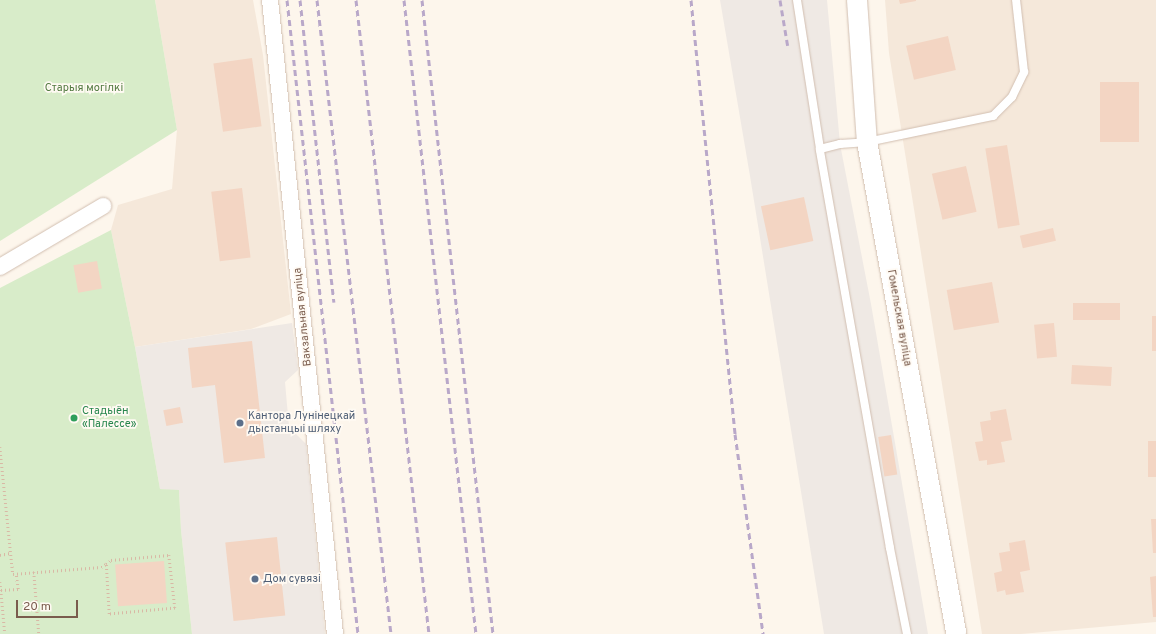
<!DOCTYPE html>
<html>
<head>
<meta charset="utf-8">
<style>
  body { margin:0 }
  #map { position:relative; width:1156px; height:634px; overflow:hidden; background:#fdf6ec; font-family:Overpass,sans-serif }
  div>[style] { position:absolute }
  .residential>* { inset:0; background:#f5e8da }
  .industrial>* { inset:0; background:#efe9e4 }
  .green>* { inset:0; background:#d8ecc9 }
  .building>* { inset:0; background:#f3d5c3; transform-origin:0 0 }
  .path>* { height:2.5px; margin-top:-1.25px; transform-origin:0; background:repeating-linear-gradient(90deg,#d9b8a5 0 1px,transparent 0 4px) }
  .roads { filter:drop-shadow(0 0 1px #d1beb0) drop-shadow(0 0 1px #d1beb0) }
  .service>* { height:8px; margin:-4px; padding:0 4px; transform-origin:4px; border-radius:4px; background:#fff }
  .minor>* { height:16px; margin:-8px; padding:0 8px; transform-origin:8px; border-radius:8px; background:#fff }
  .tertiary>* { height:20px; margin:-10px; padding:0 10px; transform-origin:10px; border-radius:10px; background:#fff }
  .rail>* { height:3px; margin-top:-1.5px; transform-origin:0; background:repeating-linear-gradient(90deg,#b9a8c9 0 6px,transparent 0 10px) }
  .dots>* { width:11px; height:11px; translate:-50% -50%; box-sizing:border-box; border:2px solid #fffaf3; border-radius:50% }
  span { translate:-50% -50%; white-space:nowrap; text-align:center; line-height:1.15; -webkit-text-stroke:3.5px #fffaf3; paint-order:stroke }
  .park-label { font-size:11px; color:#537a41 }
  .street-label { font-size:11px; color:#7a5c4d }
  .leisure-label { font-size:11px; color:#27864d }
  .left { translate:0 -50%; text-align:left }
  .service-label { font-size:11px; color:#4e5e75 }
  .scale { position:absolute; left:16px; top:600px; width:62px; height:18px; box-sizing:border-box; border:2px solid #7a5c4d; border-top:0; padding-left:5px; font-size:12px; line-height:14px; white-space:nowrap; color:#7a5c4d; -webkit-text-stroke:3px #fffaf3; paint-order:stroke }
</style>
</head>
<body>
<div id="map">
  <div class="residential">
    <i style="clip-path:polygon(155px 0,253px 0,263px 55px,291px 314px,251px 329px,135px 347px,111px 230px,118px 205px,172px 189px,177px 130px)"></i>
    <i style="clip-path:polygon(885px 0,1156px 0,1156px 622px,1021px 634px,982px 634px,889px 53px)"></i>
  </div>
  <div class="industrial">
    <i style="clip-path:polygon(720px 0,827px 0,840px 144px,871px 304px,928px 634px,824px 634px,750px 176px)"></i>
    <i style="clip-path:polygon(292px 323px,298px 370px,285px 382px,289px 427px,306px 444px,325px 634px,192px 634px,181px 530px,179px 491px,160px 489px,135px 347px)"></i>
  </div>
  <div class="green">
    <i style="clip-path:polygon(0 0,155px 0,177px 130px,0 241px)"></i>
    <i style="clip-path:polygon(111px 230px,135px 347px,160px 489px,179px 490px,181px 530px,192px 634px,0 634px,0 288px)"></i>
  </div>
  <div class="building">
    <i style="clip-path:polygon(899px 0,916px 0,916px 1px,900px 4px)"></i>
    <i style="left:948px;top:36px;width:35px;height:43px;rotate:77deg"></i>
    <i style="left:252px;top:58px;width:69px;height:39px;rotate:82deg"></i>
    <i style="left:1100px;top:82px;width:39px;height:60px"></i>
    <i style="left:1007px;top:145px;width:81px;height:22px;rotate:81deg"></i>
    <i style="left:966px;top:166px;width:47px;height:35px;rotate:77deg"></i>
    <i style="left:242px;top:188px;width:70px;height:31px;rotate:83deg"></i>
    <i style="left:804px;top:197px;width:45px;height:44px;rotate:78deg"></i>
    <i style="left:1053px;top:228px;width:13px;height:34px;rotate:77deg"></i>
    <i style="left:97px;top:261px;width:28px;height:24px;rotate:80deg"></i>
    <i style="left:992px;top:282px;width:41px;height:46px;rotate:80deg"></i>
    <i style="left:1073px;top:303px;width:47px;height:17px"></i>
    <i style="left:1152px;top:316px;width:4px;height:35px"></i>
    <i style="left:1054px;top:323px;width:34px;height:20px;rotate:85deg"></i>
    <i style="clip-path:polygon(252px 341px,265px 458px,224px 463px,215px 385px,192px 388px,188px 348px)"></i>
    <i style="left:1072px;top:365px;width:40px;height:19px;rotate:3deg"></i>
    <i style="left:180px;top:407px;width:16px;height:17px;rotate:79deg"></i>
    <i style="clip-path:polygon(1006px 409px,1012px 440px,1001px 442px,1005px 462px,987px 465px,987px 460px,979px 461px,975px 442px,983px 441px,980px 422px,991px 420px,990px 412px)"></i>
    <i style="left:891px;top:435px;width:40px;height:13px;rotate:81deg"></i>
    <i style="left:1148px;top:441px;width:8px;height:36px"></i>
    <i style="clip-path:polygon(1151px 519px,1156px 519px,1156px 553px,1153px 553px)"></i>
    <i style="left:277px;top:537px;width:79px;height:52px;rotate:84deg"></i>
    <i style="clip-path:polygon(1025px 540px,1030px 570px,1020px 572px,1024px 592px,1006px 595px,1005px 590px,997px 592px,994px 573px,1002px 571px,999px 553px,1010px 551px,1009px 543px)"></i>
    <i style="left:164px;top:561px;width:42px;height:49px;rotate:86deg"></i>
    <i style="clip-path:polygon(1156px 576px,1156px 617px,1153px 617px,1150px 577px)"></i>
  </div>
  <div class="path">
    <i style="left:0;top:447px;width:128px;rotate:84.2deg"></i>
    <i style="left:13px;top:574px;width:88px;rotate:-4.5deg"></i>
    <i style="left:101px;top:567px;width:6px;rotate:-31deg"></i>
    <i style="left:106px;top:564px;width:6px;rotate:-39deg"></i>
    <i style="left:111px;top:560px;width:58px;rotate:-4.9deg"></i>
    <i style="left:169px;top:555px;width:53px;rotate:83.5deg"></i>
    <i style="left:175px;top:608px;width:66px;rotate:174.8deg"></i>
    <i style="left:109px;top:614px;width:50px;rotate:-93.4deg"></i>
    <i style="left:0;top:555px;width:10px;rotate:-11deg"></i>
    <i style="left:34px;top:572px;width:62px;rotate:85.4deg"></i>
    <i style="left:0;top:582px;width:8px;rotate:83deg"></i>
    <i style="left:1px;top:590px;width:17px;rotate:-3deg"></i>
    <i style="left:18px;top:589px;width:15px;rotate:-98deg"></i>
    <i style="left:1px;top:590px;width:44px;rotate:84.8deg"></i>
  </div>
  <div class="roads">
    <div class="service">
      <i style="left:797px;top:0;width:151px;rotate:81.2deg"></i>
      <i style="left:907px;top:634px;width:88px;rotate:-101.2deg"></i>
      <i style="left:890px;top:548px;width:405px;rotate:-100deg"></i>
      <i style="left:820px;top:149px;width:21px;rotate:-14deg"></i>
      <i style="left:840px;top:144px;width:27px;rotate:-4deg"></i>
      <i style="left:867px;top:142px;width:129px;rotate:-11.7deg"></i>
      <i style="left:993px;top:116px;width:27px;rotate:-45deg"></i>
      <i style="left:1012px;top:97px;width:28px;rotate:-64deg"></i>
      <i style="left:1024px;top:72px;width:72px;rotate:-96.3deg"></i>
    </div>
    <div class="minor">
      <i style="left:270px;top:0;width:637px;rotate:84.15deg"></i>
      <i style="left:0;top:267px;width:120px;rotate:-30.6deg"></i>
    </div>
    <div class="tertiary">
      <i style="left:857px;top:0;width:142px;rotate:86deg"></i>
      <i style="left:867px;top:142px;width:500px;rotate:79.7deg"></i>
    </div>
  </div>
  <div class="rail">
    <i style="left:287px;top:0;width:638px;rotate:83.61deg"></i>
    <i style="left:300px;top:0;width:304px;rotate:83.6deg"></i>
    <i style="left:317px;top:0;width:638px;rotate:83.34deg"></i>
    <i style="left:356px;top:0;width:638px;rotate:83.43deg"></i>
    <i style="left:404px;top:0;width:638px;rotate:83.52deg"></i>
    <i style="left:422px;top:0;width:638px;rotate:83.61deg"></i>
    <i style="left:691px;top:0;width:436px;rotate:84.2deg"></i>
    <i style="left:735px;top:434px;width:202px;rotate:82deg"></i>
    <i style="left:780px;top:0;width:49px;rotate:80.5deg"></i>
  </div>
  <div class="dots">
    <i style="left:74px;top:418px;background:#2e9e5b"></i>
    <i style="left:240px;top:423px;background:#5c6f8a"></i>
    <i style="left:255px;top:579px;background:#5c6f8a"></i>
  </div>
  <div class="park-label">
    <span style="left:84px;top:88px">Старыя могілкі</span>
  </div>
  <div class="street-label">
    <span style="left:303px;top:317px;rotate:-96deg">Вакзальная вуліца</span>
    <span style="left:899px;top:318px;rotate:80deg">Гомельская вуліца</span>
  </div>
  <div class="leisure-label">
    <span class="left" style="left:82px;top:418px">Стадыён<br>«Палессе»</span>
  </div>
  <div class="service-label">
    <span class="left" style="left:248px;top:423px">Кантора Лунінецкай<br>дыстанцыі шляху</span>
    <span class="left" style="left:263px;top:579px">Дом сувязі</span>
  </div>
  <div class="scale">20 m</div>
</div>
</body>
</html>
